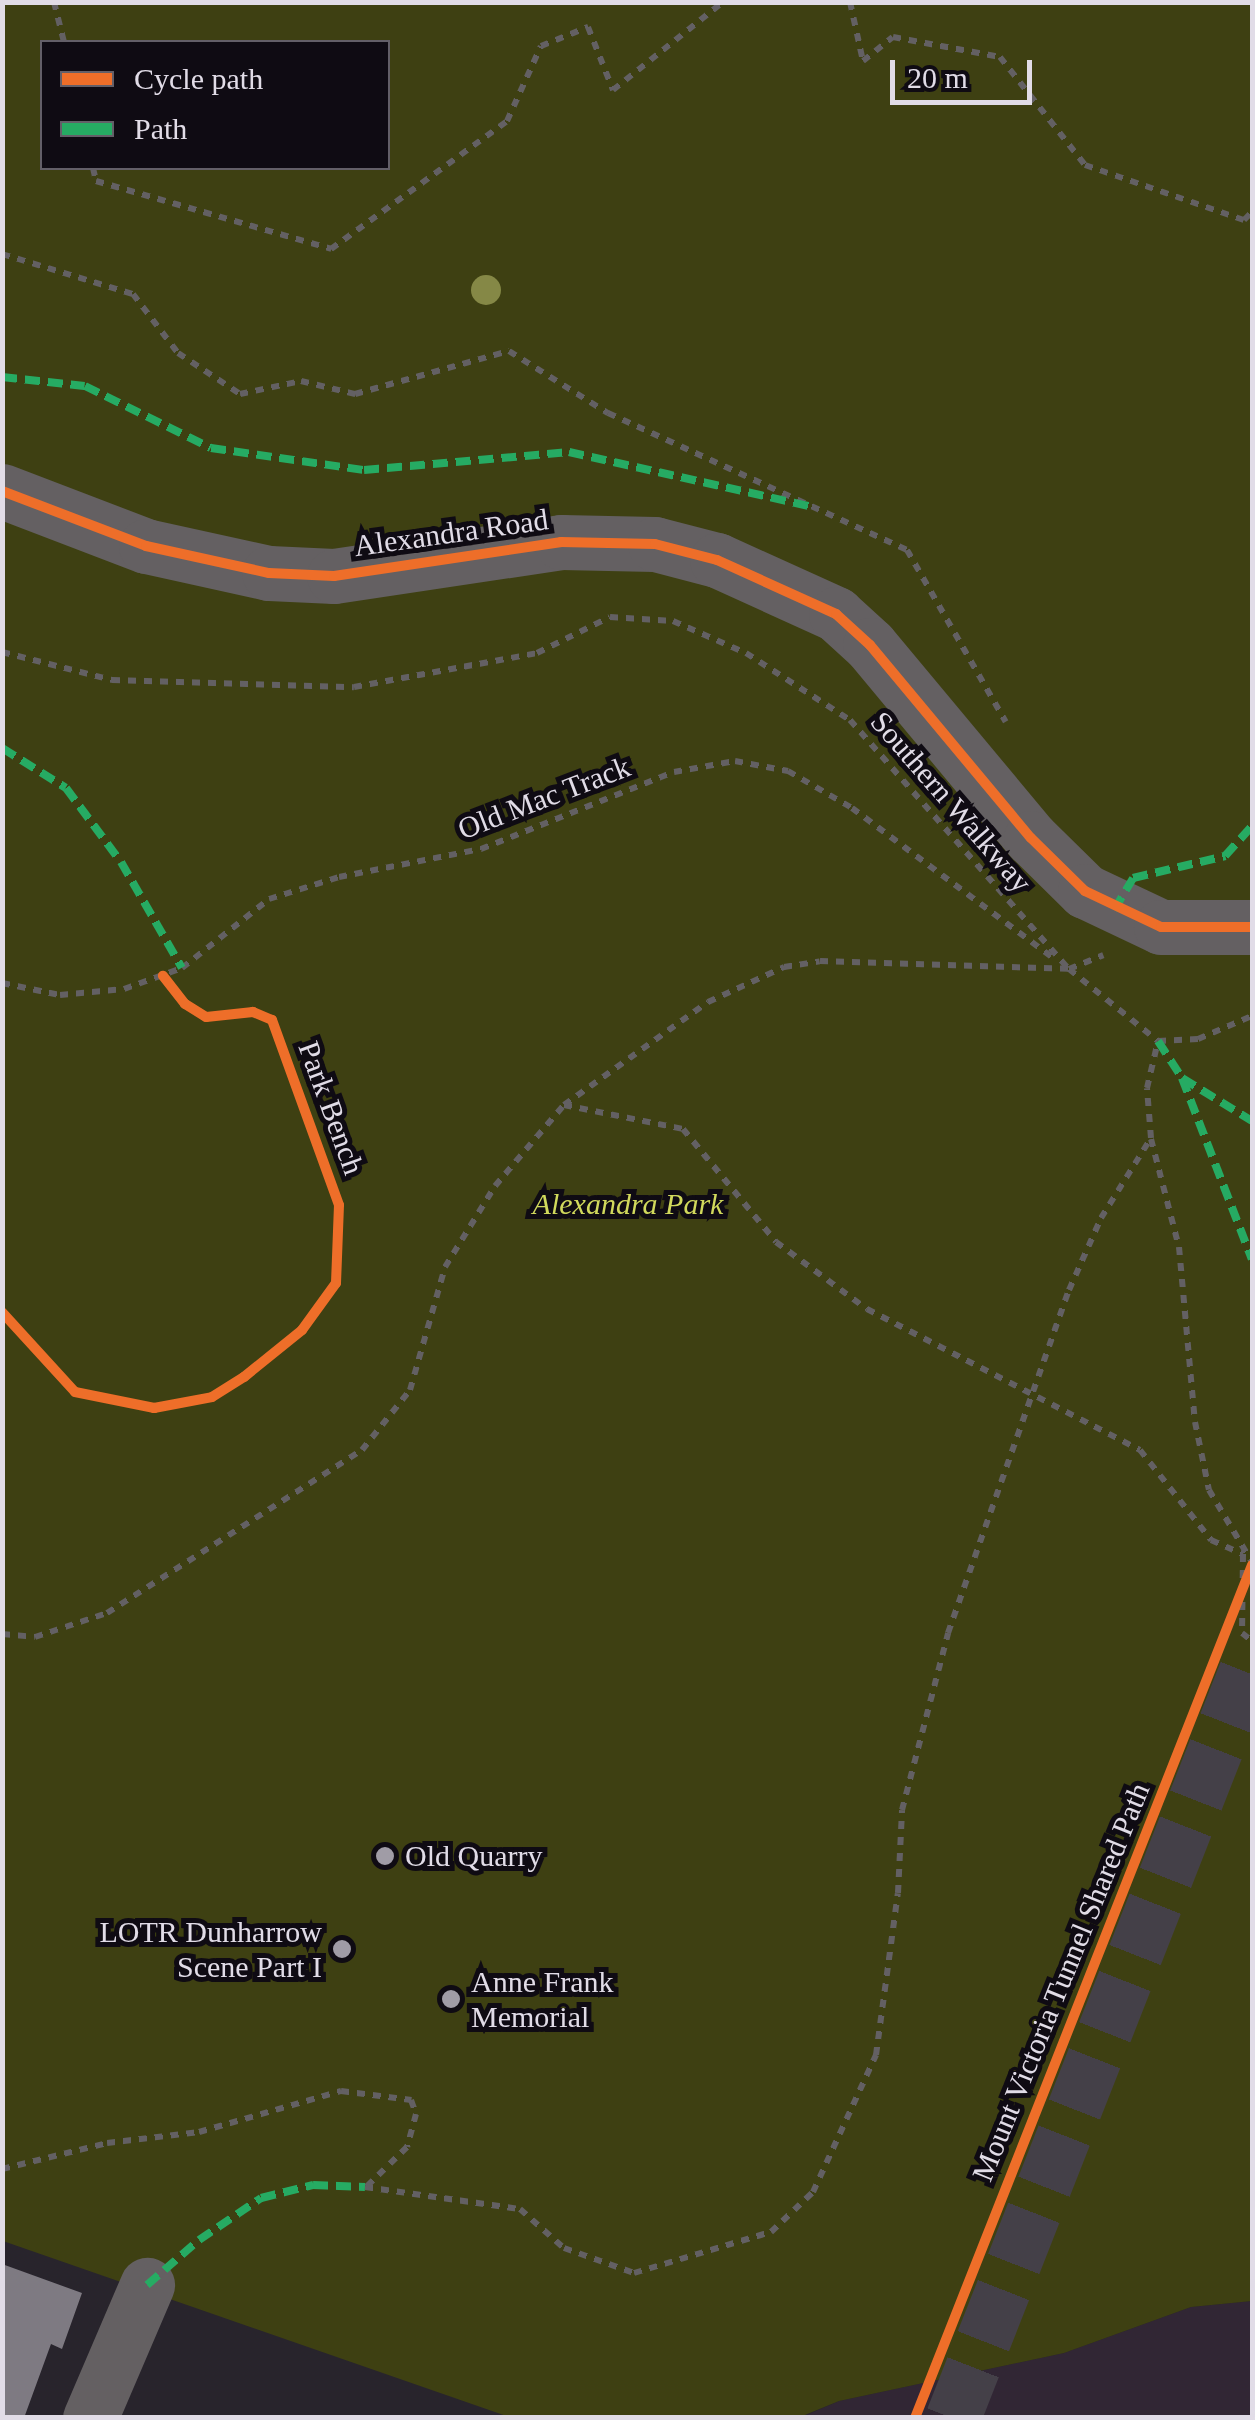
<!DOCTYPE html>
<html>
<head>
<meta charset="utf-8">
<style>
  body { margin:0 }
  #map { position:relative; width:1255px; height:2420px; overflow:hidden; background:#28242c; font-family:"Times New Roman",serif }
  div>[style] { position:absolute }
  .education>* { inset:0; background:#312634 }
  .green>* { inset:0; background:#3e4012 }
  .building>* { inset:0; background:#7e7a82 }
  .highway-tunnel>* { height:55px; margin-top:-27.5px; transform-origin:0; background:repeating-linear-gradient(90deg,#444048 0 55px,transparent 0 83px) }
  .path>* { height:6px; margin-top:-3px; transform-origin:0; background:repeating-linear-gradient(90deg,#636063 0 8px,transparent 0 16px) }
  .minor>* { height:55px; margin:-27.5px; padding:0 27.5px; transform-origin:27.5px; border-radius:27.5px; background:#646062 }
  .quiet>* { height:8px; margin-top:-4px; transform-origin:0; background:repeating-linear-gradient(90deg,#26ab63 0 15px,transparent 0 23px) }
  .cycleway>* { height:10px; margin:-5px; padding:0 5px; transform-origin:5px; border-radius:5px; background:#ee6e29 }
  .trees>* { width:30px; height:30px; margin:-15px; border-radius:50%; background:#858846 }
  .dots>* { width:28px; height:28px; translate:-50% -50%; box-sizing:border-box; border:5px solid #0f0b13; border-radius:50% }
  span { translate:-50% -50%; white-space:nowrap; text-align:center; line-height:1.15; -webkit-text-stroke:10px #0f0b13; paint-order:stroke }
  .street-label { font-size:30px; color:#e1dce7 }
  .park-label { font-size:30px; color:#d1d95c; font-style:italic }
  .poi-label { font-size:30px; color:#e1dce7 }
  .left { translate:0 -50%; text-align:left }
  .right { translate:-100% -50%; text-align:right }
  .frame { position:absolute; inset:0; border:5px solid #e1dce7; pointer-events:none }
  .legend { position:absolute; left:40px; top:40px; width:350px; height:130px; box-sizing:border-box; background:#0f0b13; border:2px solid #635f68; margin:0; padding:12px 18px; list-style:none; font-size:30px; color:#e1dce7 }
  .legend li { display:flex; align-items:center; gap:20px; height:50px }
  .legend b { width:50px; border:2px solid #635f68 }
  .scale { position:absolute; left:890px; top:60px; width:142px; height:45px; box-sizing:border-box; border:5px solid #e1dce7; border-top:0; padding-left:12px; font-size:30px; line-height:35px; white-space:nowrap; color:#e1dce7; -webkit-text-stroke:8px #0f0b13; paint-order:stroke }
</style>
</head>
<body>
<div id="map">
  <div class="education">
    <i style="clip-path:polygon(1252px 2301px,1252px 2417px,800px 2418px,839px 2401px,1064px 2353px,1191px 2307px)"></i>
  </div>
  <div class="green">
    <i style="clip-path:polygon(evenodd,3px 3px,1252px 3px,1252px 2301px,1191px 2307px,1064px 2353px,839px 2401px,800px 2417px,512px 2418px,3px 2241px,3px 3px,42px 42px,388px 42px,388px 168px,42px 168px,42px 42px)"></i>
  </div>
  <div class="building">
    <i style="clip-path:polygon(2px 2264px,82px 2293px,62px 2349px,51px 2344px,24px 2418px,2px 2418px)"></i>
  </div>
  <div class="highway-tunnel">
    <i style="left:953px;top:2418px;width:818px;rotate:-68.55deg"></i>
  </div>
  <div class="path">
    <i style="left:54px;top:2px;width:41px;rotate:76deg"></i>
    <i style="left:850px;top:2px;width:60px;rotate:77.6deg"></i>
    <i style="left:863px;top:61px;width:38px;rotate:-39deg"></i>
    <i style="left:893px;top:37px;width:109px;rotate:10.6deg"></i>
    <i style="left:1000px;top:57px;width:137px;rotate:51.8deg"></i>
    <i style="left:1085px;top:165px;width:168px;rotate:19.1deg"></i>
    <i style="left:1244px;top:220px;width:11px;rotate:-45deg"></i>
    <i style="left:93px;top:168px;width:13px;rotate:77deg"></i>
    <i style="left:96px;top:181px;width:245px;rotate:16.1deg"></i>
    <i style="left:331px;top:249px;width:218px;rotate:-36deg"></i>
    <i style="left:507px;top:121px;width:82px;rotate:-65.6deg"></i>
    <i style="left:541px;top:46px;width:51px;rotate:-22deg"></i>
    <i style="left:588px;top:27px;width:68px;rotate:68.4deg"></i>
    <i style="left:613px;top:90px;width:141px;rotate:-38.7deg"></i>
    <i style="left:2px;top:254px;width:137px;rotate:17deg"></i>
    <i style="left:133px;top:294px;width:74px;rotate:52.7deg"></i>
    <i style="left:178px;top:353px;width:74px;rotate:33.5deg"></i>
    <i style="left:240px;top:394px;width:62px;rotate:-12deg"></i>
    <i style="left:301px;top:381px;width:56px;rotate:13.5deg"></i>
    <i style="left:355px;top:394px;width:160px;rotate:-15.6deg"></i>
    <i style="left:509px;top:351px;width:117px;rotate:32.1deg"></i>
    <i style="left:608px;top:413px;width:329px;rotate:24.6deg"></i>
    <i style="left:907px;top:550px;width:198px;rotate:60.1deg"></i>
    <i style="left:2px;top:652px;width:114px;rotate:14.3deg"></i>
    <i style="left:112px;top:680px;width:242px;rotate:1.7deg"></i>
    <i style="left:354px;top:687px;width:186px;rotate:-10.5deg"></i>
    <i style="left:537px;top:653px;width:81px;rotate:-26.3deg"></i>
    <i style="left:610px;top:617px;width:63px;rotate:3.6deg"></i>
    <i style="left:673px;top:621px;width:80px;rotate:23.7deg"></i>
    <i style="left:746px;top:653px;width:124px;rotate:32.8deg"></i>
    <i style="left:850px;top:720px;width:332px;rotate:48.7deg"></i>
    <i style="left:1069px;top:969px;width:114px;rotate:39deg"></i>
    <i style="left:1158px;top:1041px;width:40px;rotate:-2.9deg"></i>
    <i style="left:1198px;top:1039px;width:59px;rotate:-23.1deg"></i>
    <i style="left:2px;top:983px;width:59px;rotate:11.7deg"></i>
    <i style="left:60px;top:995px;width:64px;rotate:-5.4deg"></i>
    <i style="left:124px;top:989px;width:62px;rotate:-19.9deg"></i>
    <i style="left:182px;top:968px;width:111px;rotate:-38.4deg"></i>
    <i style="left:269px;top:899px;width:73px;rotate:-17.4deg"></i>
    <i style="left:339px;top:877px;width:145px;rotate:-11.2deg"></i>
    <i style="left:481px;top:849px;width:208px;rotate:-21.8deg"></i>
    <i style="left:674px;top:772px;width:62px;rotate:-10.2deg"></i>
    <i style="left:735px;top:761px;width:54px;rotate:10.7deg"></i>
    <i style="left:788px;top:771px;width:74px;rotate:30deg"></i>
    <i style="left:852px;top:808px;width:254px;rotate:36.7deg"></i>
    <i style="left:564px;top:1105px;width:121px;rotate:11.4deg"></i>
    <i style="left:683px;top:1129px;width:146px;rotate:50.5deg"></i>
    <i style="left:776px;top:1242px;width:113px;rotate:36.4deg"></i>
    <i style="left:867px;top:1309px;width:307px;rotate:27.3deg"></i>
    <i style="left:1140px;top:1450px;width:115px;rotate:51.7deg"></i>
    <i style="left:1211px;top:1540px;width:35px;rotate:24deg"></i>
    <i style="left:1243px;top:1554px;width:79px;rotate:90.7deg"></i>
    <i style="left:1242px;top:1633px;width:13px;rotate:39deg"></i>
    <i style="left:1151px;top:1139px;width:112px;rotate:75.5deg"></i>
    <i style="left:1179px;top:1247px;width:176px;rotate:84.8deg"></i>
    <i style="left:1195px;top:1422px;width:69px;rotate:78.4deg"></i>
    <i style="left:1209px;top:1490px;width:84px;rotate:59.2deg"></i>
    <i style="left:2px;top:1634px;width:33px;rotate:5deg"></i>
    <i style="left:35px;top:1637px;width:76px;rotate:-18.4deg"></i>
    <i style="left:107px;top:1613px;width:303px;rotate:-32.6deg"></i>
    <i style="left:362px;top:1450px;width:77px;rotate:-51.3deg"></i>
    <i style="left:410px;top:1390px;width:128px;rotate:-74.1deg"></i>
    <i style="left:445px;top:1267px;width:95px;rotate:-58.3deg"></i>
    <i style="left:495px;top:1186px;width:106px;rotate:-49.6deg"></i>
    <i style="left:564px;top:1105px;width:177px;rotate:-35.6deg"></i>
    <i style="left:708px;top:1002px;width:84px;rotate:-24.7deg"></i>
    <i style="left:784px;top:967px;width:36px;rotate:-9deg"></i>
    <i style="left:820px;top:961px;width:249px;rotate:1.8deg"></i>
    <i style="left:1069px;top:969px;width:37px;rotate:-22deg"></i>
    <i style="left:2px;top:2169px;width:108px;rotate:-13.9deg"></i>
    <i style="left:107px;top:2143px;width:93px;rotate:-6.8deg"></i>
    <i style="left:199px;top:2132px;width:148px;rotate:-16.1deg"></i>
    <i style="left:341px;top:2091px;width:71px;rotate:7.3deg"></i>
    <i style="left:411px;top:2100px;width:15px;rotate:70deg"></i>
    <i style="left:416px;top:2114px;width:34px;rotate:105deg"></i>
    <i style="left:407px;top:2147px;width:57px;rotate:135.7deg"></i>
    <i style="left:365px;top:2187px;width:157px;rotate:8.1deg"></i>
    <i style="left:520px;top:2209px;width:59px;rotate:41.6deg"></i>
    <i style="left:564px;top:2248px;width:74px;rotate:19.7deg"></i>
    <i style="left:634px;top:2273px;width:143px;rotate:-16.7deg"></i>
    <i style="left:771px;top:2232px;width:58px;rotate:-43.6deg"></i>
    <i style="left:813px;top:2192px;width:151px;rotate:-65.3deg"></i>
    <i style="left:876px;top:2055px;width:163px;rotate:-82.3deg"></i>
    <i style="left:898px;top:1893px;width:83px;rotate:-87.2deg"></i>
    <i style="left:902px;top:1810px;width:183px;rotate:-75.4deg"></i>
    <i style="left:948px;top:1633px;width:364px;rotate:-70.6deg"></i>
    <i style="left:1069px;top:1290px;width:79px;rotate:-66deg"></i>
    <i style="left:1101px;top:1218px;width:94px;rotate:-58deg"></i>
    <i style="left:1151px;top:1138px;width:50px;rotate:-94.6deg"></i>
    <i style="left:1147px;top:1088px;width:48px;rotate:-76.8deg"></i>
  </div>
  <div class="minor">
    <i style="left:2px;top:491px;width:154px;rotate:20.9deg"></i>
    <i style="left:146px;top:546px;width:126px;rotate:12.4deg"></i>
    <i style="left:269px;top:573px;width:65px;rotate:2.6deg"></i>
    <i style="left:334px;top:576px;width:230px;rotate:-8.5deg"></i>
    <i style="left:561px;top:542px;width:94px;rotate:1.2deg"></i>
    <i style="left:655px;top:544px;width:64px;rotate:14.5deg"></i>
    <i style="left:717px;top:560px;width:131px;rotate:24.4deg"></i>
    <i style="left:836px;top:614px;width:46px;rotate:42.4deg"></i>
    <i style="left:870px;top:645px;width:251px;rotate:50.2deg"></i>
    <i style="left:1031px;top:838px;width:76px;rotate:44.5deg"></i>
    <i style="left:1085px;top:891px;width:84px;rotate:25.3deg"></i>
    <i style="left:1161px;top:927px;width:91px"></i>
    <i style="left:90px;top:2418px;width:145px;rotate:-66.8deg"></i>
  </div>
  <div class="quiet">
    <i style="left:2px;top:377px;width:83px;rotate:6.2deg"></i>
    <i style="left:85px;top:386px;width:140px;rotate:26.2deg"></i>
    <i style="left:211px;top:448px;width:155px;rotate:8.2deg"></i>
    <i style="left:364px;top:470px;width:206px;rotate:-5deg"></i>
    <i style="left:569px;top:452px;width:246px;rotate:12.7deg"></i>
    <i style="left:2px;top:748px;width:75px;rotate:32deg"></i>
    <i style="left:66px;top:788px;width:92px;rotate:53.4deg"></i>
    <i style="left:121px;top:862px;width:122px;rotate:60.1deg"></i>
    <i style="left:1114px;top:910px;width:37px;rotate:-59deg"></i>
    <i style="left:1133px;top:878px;width:95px;rotate:-13.4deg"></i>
    <i style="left:1225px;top:856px;width:40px;rotate:-48deg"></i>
    <i style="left:1158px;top:1041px;width:44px;rotate:57deg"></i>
    <i style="left:1182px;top:1078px;width:194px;rotate:68.9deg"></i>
    <i style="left:1182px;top:1078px;width:82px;rotate:31.6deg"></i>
    <i style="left:147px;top:2285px;width:69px;rotate:-40.9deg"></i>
    <i style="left:199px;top:2240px;width:75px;rotate:-34.1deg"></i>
    <i style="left:261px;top:2198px;width:54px;rotate:-14deg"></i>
    <i style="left:313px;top:2185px;width:52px;rotate:2.2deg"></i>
  </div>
  <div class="cycleway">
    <i style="left:2px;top:491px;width:154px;rotate:20.9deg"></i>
    <i style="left:146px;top:546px;width:126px;rotate:12.4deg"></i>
    <i style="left:269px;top:573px;width:65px;rotate:2.6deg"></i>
    <i style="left:334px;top:576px;width:230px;rotate:-8.5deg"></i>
    <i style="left:561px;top:542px;width:94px;rotate:1.2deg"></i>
    <i style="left:655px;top:544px;width:64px;rotate:14.5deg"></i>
    <i style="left:717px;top:560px;width:131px;rotate:24.4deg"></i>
    <i style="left:836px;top:614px;width:46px;rotate:42.4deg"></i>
    <i style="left:870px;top:645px;width:251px;rotate:50.2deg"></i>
    <i style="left:1031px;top:838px;width:76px;rotate:44.5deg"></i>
    <i style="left:1085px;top:891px;width:84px;rotate:25.3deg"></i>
    <i style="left:1161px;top:927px;width:91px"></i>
    <i style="left:2px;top:1312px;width:108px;rotate:47.6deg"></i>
    <i style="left:75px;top:1392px;width:81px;rotate:11.4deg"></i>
    <i style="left:154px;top:1408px;width:59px;rotate:-10.7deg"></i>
    <i style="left:212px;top:1397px;width:38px;rotate:-32deg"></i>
    <i style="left:244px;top:1377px;width:75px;rotate:-39deg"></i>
    <i style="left:302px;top:1330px;width:58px;rotate:-54.1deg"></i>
    <i style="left:336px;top:1283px;width:78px;rotate:-87.8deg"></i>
    <i style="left:339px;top:1205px;width:197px;rotate:-109.9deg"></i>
    <i style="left:272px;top:1020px;width:21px;rotate:-157deg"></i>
    <i style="left:253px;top:1012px;width:47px;rotate:173.9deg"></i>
    <i style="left:206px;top:1017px;width:25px;rotate:-148deg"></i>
    <i style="left:185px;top:1004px;width:36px;rotate:-128deg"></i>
    <i style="left:915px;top:2418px;width:917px;rotate:-68.44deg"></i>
  </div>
  <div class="trees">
    <i style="left:486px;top:290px"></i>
  </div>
  <div class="dots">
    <i style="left:385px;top:1856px;background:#a09ca6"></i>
    <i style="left:342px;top:1949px;background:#a09ca6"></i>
    <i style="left:451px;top:1999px;background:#a09ca6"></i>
  </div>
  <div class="street-label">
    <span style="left:451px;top:533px;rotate:-8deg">Alexandra Road</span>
    <span style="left:544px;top:798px;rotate:-21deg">Old Mac Track</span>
    <span style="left:951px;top:802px;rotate:49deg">Southern Walkway</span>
    <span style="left:331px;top:1108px;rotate:70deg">Park Bench</span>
    <span style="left:1061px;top:1982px;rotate:-68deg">Mount Victoria Tunnel Shared Path</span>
  </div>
  <div class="park-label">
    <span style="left:628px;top:1204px">Alexandra Park</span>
  </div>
  <div class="poi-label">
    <span class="left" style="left:405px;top:1856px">Old Quarry</span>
    <span class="right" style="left:322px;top:1949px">LOTR Dunharrow<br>Scene Part I</span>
    <span class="left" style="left:471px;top:1999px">Anne Frank<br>Memorial</span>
  </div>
  <div class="frame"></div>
  <ul class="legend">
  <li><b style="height:12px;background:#ee6e29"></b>Cycle path</li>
  <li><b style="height:12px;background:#26ab63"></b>Path</li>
  </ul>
  <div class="scale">20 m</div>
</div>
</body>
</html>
